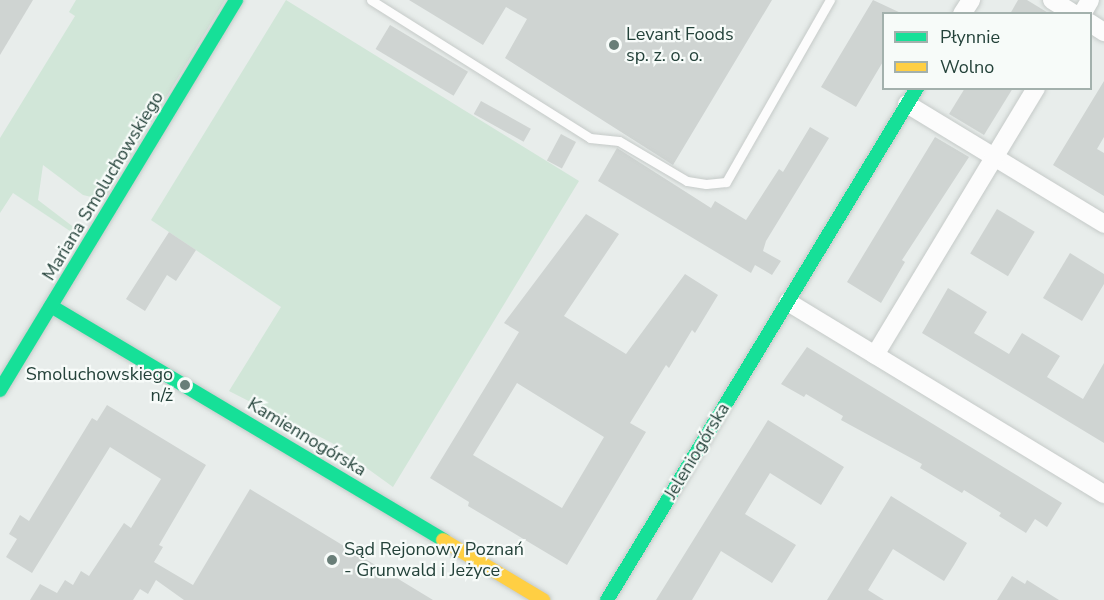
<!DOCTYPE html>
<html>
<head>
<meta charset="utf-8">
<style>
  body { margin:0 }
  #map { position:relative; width:1104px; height:600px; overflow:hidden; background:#e8edeb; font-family:"Nunito Sans",sans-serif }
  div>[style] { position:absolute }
  .green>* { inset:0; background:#d1e6d8 }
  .building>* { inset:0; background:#cfd4d2; transform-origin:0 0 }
  .roads { filter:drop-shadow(0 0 2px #c5cac8) drop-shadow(0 0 2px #c5cac8) }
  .lane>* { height:9px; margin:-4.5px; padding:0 4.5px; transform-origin:4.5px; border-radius:4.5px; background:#fcfcfc }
  .street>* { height:18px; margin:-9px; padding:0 9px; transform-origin:9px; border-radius:9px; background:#fcfcfc }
  .fast>* { height:14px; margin:-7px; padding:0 7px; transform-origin:7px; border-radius:7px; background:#16e098 }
  .slow>* { height:14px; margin:-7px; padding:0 7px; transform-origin:7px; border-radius:7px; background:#ffcf43 }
  .dots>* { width:16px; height:16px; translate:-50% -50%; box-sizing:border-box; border:3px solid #f7fbf9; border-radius:50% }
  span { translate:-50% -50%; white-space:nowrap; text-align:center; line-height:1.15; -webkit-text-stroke:4.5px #f7fbf9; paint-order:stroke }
  .poi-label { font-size:18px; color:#24423a }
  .left { translate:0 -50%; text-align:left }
  .right { translate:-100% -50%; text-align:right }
  .street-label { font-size:18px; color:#24423a }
  .legend { position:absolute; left:882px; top:12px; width:210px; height:78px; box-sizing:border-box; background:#f7fbf9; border:2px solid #a3b1ad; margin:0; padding:8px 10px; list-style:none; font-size:18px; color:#24423a }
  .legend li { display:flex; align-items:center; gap:12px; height:30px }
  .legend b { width:30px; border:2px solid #a3b1ad }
</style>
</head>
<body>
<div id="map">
  <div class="green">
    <i style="clip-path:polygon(76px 0,225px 0,104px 200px,83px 195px,43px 165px,38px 200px,80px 232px,79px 237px,13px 193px,0 213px,0 138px,75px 16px,69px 12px)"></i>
    <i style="clip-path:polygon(286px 0,579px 181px,393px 487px,332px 443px,229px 391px,281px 307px,151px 220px)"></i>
  </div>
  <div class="building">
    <i style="clip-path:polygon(0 0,33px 0,0 55px)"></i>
    <i style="clip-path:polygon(409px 0,772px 0,673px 165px,505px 58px,527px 19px,506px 7px,483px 45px)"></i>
    <i style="clip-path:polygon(873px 0,903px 14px,884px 14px,884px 60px,856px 107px,821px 87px)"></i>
    <i style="clip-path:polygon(1018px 0,1027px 0,1050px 14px,1010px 14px)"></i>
    <i style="left:390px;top:25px;width:91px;height:28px;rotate:31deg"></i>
    <i style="clip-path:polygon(1104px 81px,1104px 137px,1097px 149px,1104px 153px,1104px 196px,1053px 165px)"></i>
    <i style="clip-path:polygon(965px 88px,1013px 88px,984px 135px,949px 114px)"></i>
    <i style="left:481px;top:101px;width:57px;height:15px;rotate:29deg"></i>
    <i style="clip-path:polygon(810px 127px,829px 138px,766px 241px,763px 251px,781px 261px,772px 275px,755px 265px,751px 273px,598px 181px,617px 148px,711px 208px,715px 201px,746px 220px,779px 169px,783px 172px)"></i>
    <i style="left:561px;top:134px;width:17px;height:30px;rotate:28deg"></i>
    <i style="clip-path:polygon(935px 137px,969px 157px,902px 260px,905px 262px,881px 303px,847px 282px)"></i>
    <i style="left:997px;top:209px;width:44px;height:52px;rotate:31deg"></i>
    <i style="clip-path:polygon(evenodd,586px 214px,619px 234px,564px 316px,626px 354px,685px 274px,718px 295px,695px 333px,692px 330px,669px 368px,666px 365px,630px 423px,646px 432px,567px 565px,468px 506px,469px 502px,430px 478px,519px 332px,504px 323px,586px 214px,517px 383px,604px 437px,562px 508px,473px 455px,517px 383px)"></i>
    <i style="clip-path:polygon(169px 232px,196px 250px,176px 281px,167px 275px,145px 311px,126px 299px)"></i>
    <i style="clip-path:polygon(1070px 253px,1104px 274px,1104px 284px,1082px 321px,1043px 298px)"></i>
    <i style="clip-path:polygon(948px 288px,987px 312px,974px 333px,1009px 354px,1022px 333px,1060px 356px,1047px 377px,1083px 399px,1104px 363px,1104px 443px,922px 333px)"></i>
    <i style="clip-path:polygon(807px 347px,1062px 503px,1047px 527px,1035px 519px,1026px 533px,999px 516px,1001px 513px,964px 490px,962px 493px,920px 468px,922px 464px,841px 420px,843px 416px,806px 394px,804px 397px,781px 384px)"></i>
    <i style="clip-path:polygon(107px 405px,206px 465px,159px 545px,163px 547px,154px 562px,193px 585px,250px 489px,433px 600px,184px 600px,156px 580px,148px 594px,140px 589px,133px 600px,30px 600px,40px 584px,57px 593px,65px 580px,73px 585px,81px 571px,89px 576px,124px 523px,131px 528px,161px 479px,110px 447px,32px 573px,6px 557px,17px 539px,9px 534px,20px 515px,29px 521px,92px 418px,97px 421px)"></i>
    <i style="clip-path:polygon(768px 420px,844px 467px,839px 475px,821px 505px,770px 473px,745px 514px,796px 545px,772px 583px,721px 551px,692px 600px,656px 600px)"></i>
    <i style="clip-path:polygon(891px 496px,967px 543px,954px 565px,944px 581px,893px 549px,868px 590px,884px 600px,827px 600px)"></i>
    <i style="clip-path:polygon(1012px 576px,1025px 584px,1027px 580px,1059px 600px,997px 600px)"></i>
  </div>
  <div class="roads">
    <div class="lane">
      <i style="left:371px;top:0;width:259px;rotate:32.2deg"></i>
      <i style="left:590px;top:138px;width:29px;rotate:6deg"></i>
      <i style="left:619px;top:141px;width:79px;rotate:30.5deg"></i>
      <i style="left:687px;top:181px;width:19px;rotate:9deg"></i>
      <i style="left:706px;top:184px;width:20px;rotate:-6deg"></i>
      <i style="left:726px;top:182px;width:210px;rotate:-60.3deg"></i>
    </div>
    <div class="street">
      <i style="left:1052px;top:0;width:26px;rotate:32deg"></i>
      <i style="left:962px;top:14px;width:17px;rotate:-57deg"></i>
      <i style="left:1082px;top:14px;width:16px;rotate:-60deg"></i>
      <i style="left:1090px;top:23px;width:17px;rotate:33deg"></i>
      <i style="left:907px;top:104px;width:231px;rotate:31.3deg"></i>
      <i style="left:788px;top:302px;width:370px;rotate:31.3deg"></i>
      <i style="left:875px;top:355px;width:312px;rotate:-58.9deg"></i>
    </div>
    <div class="fast">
      <i style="left:51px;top:306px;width:457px;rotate:30.8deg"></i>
      <i style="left:0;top:390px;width:456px;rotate:-58.8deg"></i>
      <i style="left:607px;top:600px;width:599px;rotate:-58.81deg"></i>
    </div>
    <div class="slow">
      <i style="left:443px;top:540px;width:117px;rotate:31deg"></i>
    </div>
  </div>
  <div class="dots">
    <i style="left:614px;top:45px;background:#697e78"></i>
    <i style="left:185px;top:385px;background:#697e78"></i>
    <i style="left:332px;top:560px;background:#697e78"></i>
  </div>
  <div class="poi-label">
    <span class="left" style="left:626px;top:45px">Levant Foods<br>sp. z. o. o.</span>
    <span class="right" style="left:173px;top:385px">Smoluchowskiego<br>n/ż</span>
    <span class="left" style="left:344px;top:560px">Sąd Rejonowy Poznań<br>- Grunwald i Jeżyce</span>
  </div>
  <div class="street-label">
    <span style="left:103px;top:186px;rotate:-59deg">Mariana Smoluchowskiego</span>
    <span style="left:307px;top:437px;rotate:31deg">Kamiennogórska</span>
    <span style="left:697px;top:451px;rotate:-59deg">Jeleniogórska</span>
  </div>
  <ul class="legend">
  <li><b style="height:8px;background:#16e098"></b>Płynnie</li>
  <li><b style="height:8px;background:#ffcf43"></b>Wolno</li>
  </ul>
</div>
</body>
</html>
